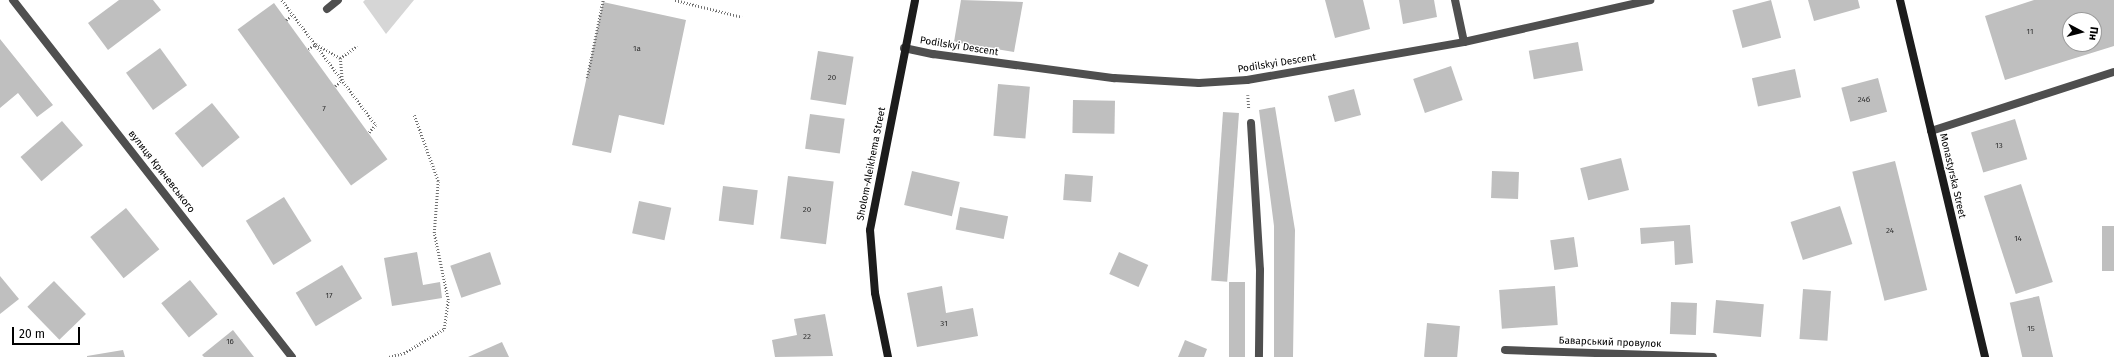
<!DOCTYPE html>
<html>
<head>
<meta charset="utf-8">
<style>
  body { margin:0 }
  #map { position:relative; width:2114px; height:357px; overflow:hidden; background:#fff; font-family:"Fira Sans",sans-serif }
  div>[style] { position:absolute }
  .green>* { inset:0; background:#d6d6d6 }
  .building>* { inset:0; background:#bfbfbf; transform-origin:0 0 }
  .path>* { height:2.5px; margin-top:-1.25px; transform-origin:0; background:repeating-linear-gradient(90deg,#717171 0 1px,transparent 0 3px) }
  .lane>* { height:8px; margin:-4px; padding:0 4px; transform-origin:4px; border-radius:4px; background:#4f4f4f }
  .street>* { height:8px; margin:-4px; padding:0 4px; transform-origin:4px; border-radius:4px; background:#4f4f4f }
  .secondary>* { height:8px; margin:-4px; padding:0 4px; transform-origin:4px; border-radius:4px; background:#1c1c1c }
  span { translate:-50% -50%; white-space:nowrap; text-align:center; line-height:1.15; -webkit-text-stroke:3px #fff; paint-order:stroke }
  .number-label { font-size:8px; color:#303030 }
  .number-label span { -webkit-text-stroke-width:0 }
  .street-label { font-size:10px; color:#000 }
  .north { position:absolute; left:2062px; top:12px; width:40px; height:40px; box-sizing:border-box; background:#fff; border:1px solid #999; border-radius:50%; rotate:97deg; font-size:11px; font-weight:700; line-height:16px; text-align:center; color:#000 }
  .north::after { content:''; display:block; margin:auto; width:14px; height:18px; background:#000; clip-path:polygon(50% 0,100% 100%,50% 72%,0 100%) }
  .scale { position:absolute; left:12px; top:327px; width:68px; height:18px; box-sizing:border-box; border:2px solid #000; border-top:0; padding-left:5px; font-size:12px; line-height:14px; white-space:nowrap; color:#000; -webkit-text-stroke:3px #fff; paint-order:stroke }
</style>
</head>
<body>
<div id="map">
  <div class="green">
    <i style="clip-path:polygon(365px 0,414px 0,386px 34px,363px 2px)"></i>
  </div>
  <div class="building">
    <i style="clip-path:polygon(119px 0,153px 0,161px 10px,108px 50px,88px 23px)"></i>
    <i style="clip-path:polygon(961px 0,1023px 2px,1014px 52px,954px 42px)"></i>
    <i style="clip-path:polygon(1325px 0,1363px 0,1370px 29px,1335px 38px)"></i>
    <i style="clip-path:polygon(1399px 0,1434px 0,1437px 17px,1403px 24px)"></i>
    <i style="left:1771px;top:0;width:39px;height:40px;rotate:75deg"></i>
    <i style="clip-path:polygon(1808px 0,1858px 0,1860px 8px,1814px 21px)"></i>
    <i style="clip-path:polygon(evenodd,2034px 0,2114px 0,2114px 46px,2005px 80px,1985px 16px,2034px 0,2070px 20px,2094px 20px,2094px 44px,2070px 44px,2070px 20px)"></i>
    <i style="clip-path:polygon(603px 2px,686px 20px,664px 125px,619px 115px,611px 153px,572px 145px)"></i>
    <i style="left:274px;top:3px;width:193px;height:45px;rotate:54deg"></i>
    <i style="clip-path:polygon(0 39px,53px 105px,37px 117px,18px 93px,0 108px)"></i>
    <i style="left:1578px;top:42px;width:29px;height:50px;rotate:80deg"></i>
    <i style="left:160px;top:48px;width:46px;height:42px;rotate:54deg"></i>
    <i style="left:818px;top:51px;width:36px;height:49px;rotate:9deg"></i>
    <i style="left:1451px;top:66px;width:36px;height:40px;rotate:71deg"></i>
    <i style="left:1795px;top:69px;width:29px;height:44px;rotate:78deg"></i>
    <i style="left:1878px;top:78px;width:35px;height:38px;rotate:75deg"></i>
    <i style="left:998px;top:84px;width:32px;height:52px;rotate:5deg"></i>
    <i style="left:1354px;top:89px;width:27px;height:27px;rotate:75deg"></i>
    <i style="left:1073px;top:100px;width:42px;height:33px;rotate:1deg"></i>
    <i style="left:212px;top:103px;width:44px;height:48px;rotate:51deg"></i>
    <i style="clip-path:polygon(1275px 107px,1295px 230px,1293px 357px,1274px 357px,1274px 226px,1259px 110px)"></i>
    <i style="left:1223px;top:112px;width:16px;height:169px;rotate:4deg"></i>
    <i style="left:810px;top:114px;width:35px;height:35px;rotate:8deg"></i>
    <i style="left:2015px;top:119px;width:42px;height:46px;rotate:73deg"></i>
    <i style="left:62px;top:121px;width:32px;height:55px;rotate:49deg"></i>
    <i style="left:1621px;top:158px;width:33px;height:42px;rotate:76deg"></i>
    <i style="left:1895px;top:161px;width:133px;height:44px;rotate:76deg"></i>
    <i style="left:912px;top:171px;width:49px;height:35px;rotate:13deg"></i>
    <i style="left:1492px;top:171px;width:27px;height:27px;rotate:2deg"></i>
    <i style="left:1065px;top:174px;width:28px;height:26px;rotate:4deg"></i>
    <i style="left:788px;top:176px;width:46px;height:63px;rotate:7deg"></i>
    <i style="left:2021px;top:184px;width:103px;height:39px;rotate:72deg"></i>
    <i style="left:723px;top:186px;width:35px;height:35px;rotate:7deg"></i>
    <i style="left:284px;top:197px;width:52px;height:45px;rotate:58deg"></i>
    <i style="left:639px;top:201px;width:33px;height:33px;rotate:12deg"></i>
    <i style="left:1840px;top:206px;width:40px;height:52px;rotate:72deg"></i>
    <i style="left:960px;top:207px;width:49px;height:23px;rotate:11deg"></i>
    <i style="left:126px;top:208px;width:53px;height:46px;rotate:51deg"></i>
    <i style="clip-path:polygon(1690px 225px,1693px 263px,1675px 265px,1674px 241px,1641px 244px,1640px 228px)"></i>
    <i style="left:2114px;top:226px;width:45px;height:12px;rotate:90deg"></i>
    <i style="left:1574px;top:237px;width:30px;height:24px;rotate:82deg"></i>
    <i style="clip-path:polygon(417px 252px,423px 285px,440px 282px,442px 298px,392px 306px,384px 258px)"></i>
    <i style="left:490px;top:252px;width:34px;height:42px;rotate:71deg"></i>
    <i style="left:1119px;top:252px;width:32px;height:24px;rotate:24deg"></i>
    <i style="left:342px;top:265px;width:39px;height:54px;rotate:59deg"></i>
    <i style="clip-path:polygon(0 276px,19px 299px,0 314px)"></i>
    <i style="left:190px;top:280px;width:44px;height:37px;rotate:51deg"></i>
    <i style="left:54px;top:281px;width:46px;height:37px;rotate:46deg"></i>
    <i style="left:1229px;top:282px;width:16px;height:75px"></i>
    <i style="clip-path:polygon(942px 286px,946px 313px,973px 308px,978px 336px,917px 347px,907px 293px)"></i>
    <i style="left:1555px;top:286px;width:39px;height:56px;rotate:86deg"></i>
    <i style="left:1803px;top:289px;width:28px;height:50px;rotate:4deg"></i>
    <i style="left:2039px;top:296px;width:63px;height:30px;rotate:77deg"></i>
    <i style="left:1716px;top:300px;width:48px;height:33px;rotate:5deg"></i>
    <i style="left:1671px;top:302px;width:26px;height:32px;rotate:2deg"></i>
    <i style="clip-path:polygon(825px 314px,833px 356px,775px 357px,772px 340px,797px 335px,794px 319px)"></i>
    <i style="left:1427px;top:323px;width:33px;height:34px;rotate:5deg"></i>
    <i style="clip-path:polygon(233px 330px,254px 357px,204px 357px,202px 355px)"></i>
    <i style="clip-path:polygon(1185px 340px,1207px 349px,1204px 357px,1178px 357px)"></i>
    <i style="clip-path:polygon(502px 342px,509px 357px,468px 357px)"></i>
    <i style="clip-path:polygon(123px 350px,125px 357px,87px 357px,87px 356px)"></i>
  </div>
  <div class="path">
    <i style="left:282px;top:0;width:156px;rotate:53.1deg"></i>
    <i style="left:376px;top:125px;width:11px;rotate:131deg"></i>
    <i style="left:675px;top:0;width:69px;rotate:14.2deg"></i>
    <i style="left:286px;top:20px;width:9px;rotate:-41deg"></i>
    <i style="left:308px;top:49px;width:9px;rotate:-32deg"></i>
    <i style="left:316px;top:44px;width:28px;rotate:30deg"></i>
    <i style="left:340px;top:58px;width:21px;rotate:-35deg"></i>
    <i style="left:587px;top:78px;width:80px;rotate:-78.4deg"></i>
    <i style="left:335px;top:86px;width:9px;rotate:-41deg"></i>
    <i style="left:342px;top:80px;width:22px;rotate:-95deg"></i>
    <i style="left:1248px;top:95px;width:13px;rotate:86deg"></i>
    <i style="left:389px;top:357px;width:16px;rotate:-15deg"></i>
    <i style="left:404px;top:353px;width:47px;rotate:-31deg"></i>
    <i style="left:444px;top:329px;width:29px;rotate:-82deg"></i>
    <i style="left:448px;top:300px;width:68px;rotate:-101.8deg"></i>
    <i style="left:434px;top:233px;width:52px;rotate:-85.6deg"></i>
    <i style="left:438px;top:181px;width:70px;rotate:-110deg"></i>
  </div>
  <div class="lane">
    <i style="left:327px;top:9px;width:14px;rotate:-39deg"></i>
    <i style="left:1251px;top:123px;width:147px;rotate:86.5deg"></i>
    <i style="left:1260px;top:270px;width:87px;rotate:90.7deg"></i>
    <i style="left:1931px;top:131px;width:192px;rotate:-17.9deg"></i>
  </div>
  <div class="street">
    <i style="left:13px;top:0;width:453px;rotate:52deg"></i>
    <i style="left:1455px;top:0;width:43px;rotate:77.9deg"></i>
    <i style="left:904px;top:48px;width:30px;rotate:12deg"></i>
    <i style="left:933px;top:54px;width:183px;rotate:7.6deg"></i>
    <i style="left:1114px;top:78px;width:85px;rotate:3.4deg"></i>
    <i style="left:1199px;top:83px;width:48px;rotate:-3.6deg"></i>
    <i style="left:1247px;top:80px;width:220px;rotate:-9.9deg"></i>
    <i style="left:1464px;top:42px;width:191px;rotate:-12.7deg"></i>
    <i style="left:1505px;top:350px;width:208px;rotate:1.9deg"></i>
  </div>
  <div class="secondary">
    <i style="left:1900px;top:0;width:367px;rotate:76.6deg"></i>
    <i style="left:888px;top:357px;width:65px;rotate:-101.5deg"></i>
    <i style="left:875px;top:293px;width:63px;rotate:-94.5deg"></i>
    <i style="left:870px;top:230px;width:234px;rotate:-78.9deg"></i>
  </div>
  <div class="number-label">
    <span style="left:2030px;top:32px">11</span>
    <span style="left:637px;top:49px">1а</span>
    <span style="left:832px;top:78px">20</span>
    <span style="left:1864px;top:100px">24б</span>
    <span style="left:324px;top:109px">7</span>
    <span style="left:1999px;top:146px">13</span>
    <span style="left:807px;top:210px">20</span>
    <span style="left:1890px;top:231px">24</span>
    <span style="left:2018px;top:239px">14</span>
    <span style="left:329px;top:296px">17</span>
    <span style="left:944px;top:324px">31</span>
    <span style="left:2031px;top:329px">15</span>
    <span style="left:807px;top:337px">22</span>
    <span style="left:230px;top:342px">16</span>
  </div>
  <div class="street-label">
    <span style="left:959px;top:47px;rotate:9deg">Podilskyi Descent</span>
    <span style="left:1277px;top:64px;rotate:-9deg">Podilskyi Descent</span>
    <span style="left:872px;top:164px;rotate:-79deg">Sholom-Aleikhema Street</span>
    <span style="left:161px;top:172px;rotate:52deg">вулиця Кричевського</span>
    <span style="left:1952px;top:176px;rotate:77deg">Monastyrska Street</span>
    <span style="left:1610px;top:343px;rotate:2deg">Баварський провулок</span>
  </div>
  <div class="north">Пн</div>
  <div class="scale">20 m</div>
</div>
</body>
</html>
